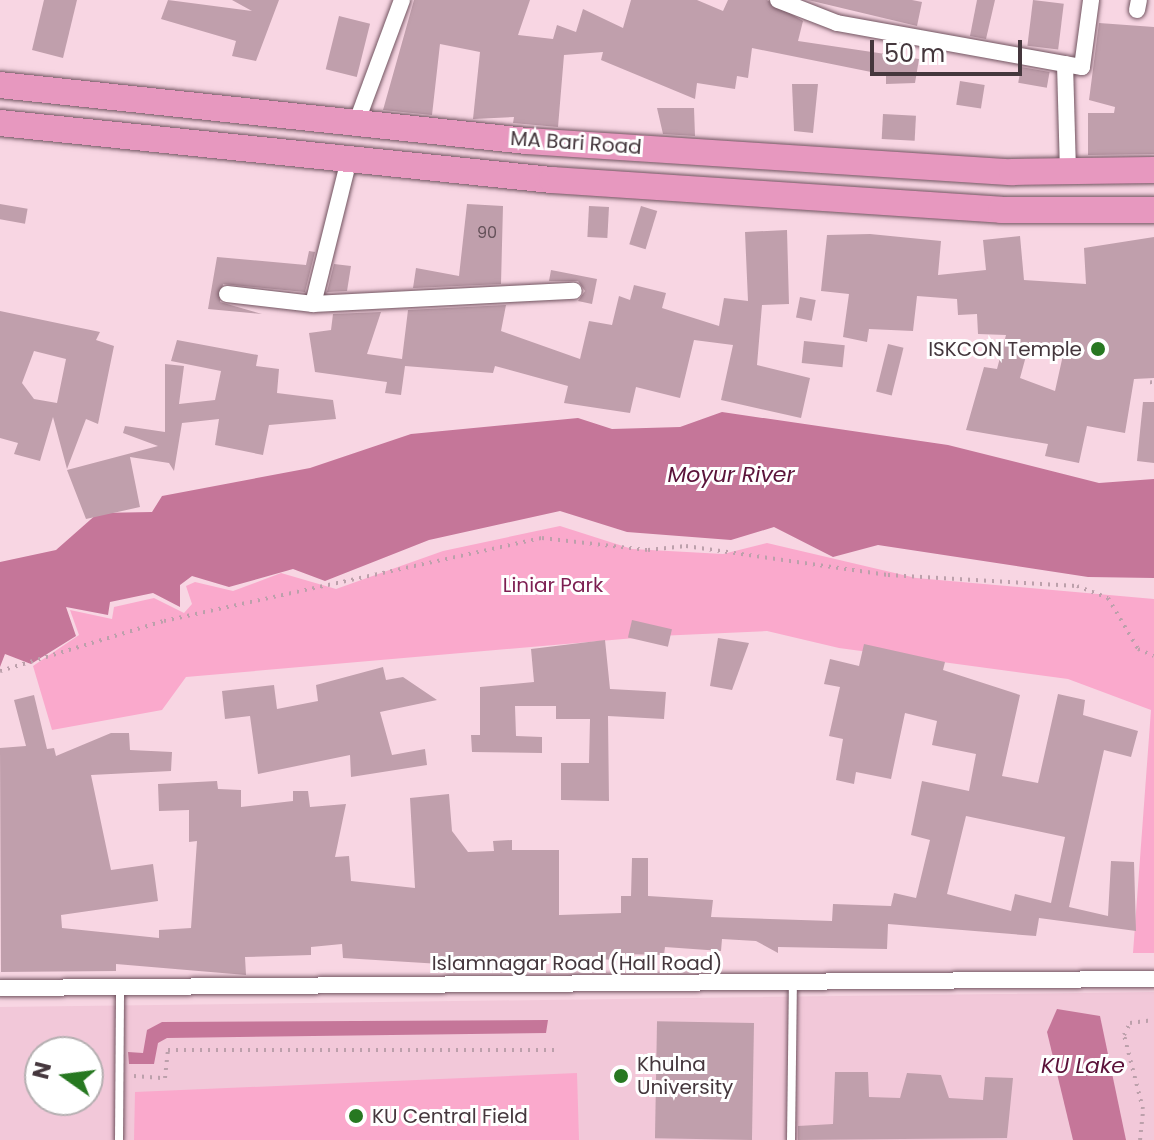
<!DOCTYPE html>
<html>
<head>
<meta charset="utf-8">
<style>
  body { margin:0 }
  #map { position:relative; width:1154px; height:1140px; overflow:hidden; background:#f8d6e3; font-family:Poppins,sans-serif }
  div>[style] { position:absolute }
  .built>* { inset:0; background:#f2c8d9 }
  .green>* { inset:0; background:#faa9cc }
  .water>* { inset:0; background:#c57699 }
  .building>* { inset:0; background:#c09fac; transform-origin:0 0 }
  .path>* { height:4px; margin-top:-2px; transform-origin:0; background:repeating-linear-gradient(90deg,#bca0ab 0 2px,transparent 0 8px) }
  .roads { filter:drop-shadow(0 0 2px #715460) drop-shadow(0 0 2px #715460) }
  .lane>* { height:8px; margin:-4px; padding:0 4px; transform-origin:4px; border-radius:4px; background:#fff }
  .street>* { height:16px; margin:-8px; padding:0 8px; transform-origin:8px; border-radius:8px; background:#fff }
  .primary>* { height:26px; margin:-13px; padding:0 13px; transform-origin:13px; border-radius:13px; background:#e798bf }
  .dots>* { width:22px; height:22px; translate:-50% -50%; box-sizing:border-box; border:4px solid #fff; border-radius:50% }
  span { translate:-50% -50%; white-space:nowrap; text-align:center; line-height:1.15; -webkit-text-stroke:6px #fff; paint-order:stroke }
  .number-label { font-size:16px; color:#645159 }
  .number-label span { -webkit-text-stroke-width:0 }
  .street-label { font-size:20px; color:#45373d }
  .poi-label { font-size:20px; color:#45373d }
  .right { translate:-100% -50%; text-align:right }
  .left { translate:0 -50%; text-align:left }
  .park-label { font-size:20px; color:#7d1e51 }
  .water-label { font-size:22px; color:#5b133a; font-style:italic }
  .north { position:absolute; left:24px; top:1036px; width:80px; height:80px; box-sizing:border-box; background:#fff; border:2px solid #b5afb1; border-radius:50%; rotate:284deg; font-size:22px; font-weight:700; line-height:32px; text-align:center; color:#45373d }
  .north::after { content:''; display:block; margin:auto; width:28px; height:36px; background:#277821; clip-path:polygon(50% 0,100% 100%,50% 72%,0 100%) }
  .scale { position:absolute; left:870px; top:40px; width:152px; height:36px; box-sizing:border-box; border:4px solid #45373d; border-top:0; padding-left:10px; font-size:24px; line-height:28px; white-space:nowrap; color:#45373d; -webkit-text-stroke:6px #fff; paint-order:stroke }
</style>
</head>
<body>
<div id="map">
  <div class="built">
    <i style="clip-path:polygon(evenodd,1154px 992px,1154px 1140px,0 1140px,0 1007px,1154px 992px,40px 1052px,88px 1052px,88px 1100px,40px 1100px,40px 1052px)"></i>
  </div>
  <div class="green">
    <i style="clip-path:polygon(560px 526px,632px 549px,723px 554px,767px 543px,916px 578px,1154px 599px,1154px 953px,1133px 953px,1151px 710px,1068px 679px,839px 648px,767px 631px,658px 636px,186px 677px,162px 710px,52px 730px,33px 666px,79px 635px,70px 610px,112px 619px,114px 607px,154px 598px,184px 613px,192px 604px,186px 586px,195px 582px,233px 591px,281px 573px,336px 589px,443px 551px)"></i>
    <i style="clip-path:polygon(577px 1073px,579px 1140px,134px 1140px,135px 1092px)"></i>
  </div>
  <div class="water">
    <i style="clip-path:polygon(722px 412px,948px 445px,1099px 483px,1154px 479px,1154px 578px,1088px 577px,878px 545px,833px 557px,774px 527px,731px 540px,627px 532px,560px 511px,429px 540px,325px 581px,293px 569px,229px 587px,192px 576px,180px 585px,180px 607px,153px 593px,110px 602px,108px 615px,66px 607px,76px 636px,31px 664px,5px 654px,0 667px,0 562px,56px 550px,98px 513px,152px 512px,162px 496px,310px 468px,411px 434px,578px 418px,612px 429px,680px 427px)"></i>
    <i style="clip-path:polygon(1057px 1009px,1100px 1016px,1126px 1140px,1073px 1140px,1047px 1032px)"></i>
    <i style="clip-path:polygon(548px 1020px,546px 1033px,167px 1038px,158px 1043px,154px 1064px,129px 1064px,128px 1052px,143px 1053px,147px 1030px,162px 1022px)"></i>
  </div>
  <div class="building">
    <i style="clip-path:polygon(44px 0,77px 0,63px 58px,32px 50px)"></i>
    <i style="clip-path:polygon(168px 0,252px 11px,232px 0,279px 0,256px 61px,232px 56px,236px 41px,161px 19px)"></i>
    <i style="clip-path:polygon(414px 0,530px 0,518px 35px,553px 39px,557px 25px,576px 32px,583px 9px,623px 28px,631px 0,697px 0,723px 11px,728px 0,767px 0,803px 21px,798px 41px,919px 59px,915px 83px,886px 84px,886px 75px,752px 48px,748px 78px,737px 76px,735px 89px,697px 83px,695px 99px,601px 60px,603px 52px,564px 55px,558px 127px,513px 123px,514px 117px,473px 119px,480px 52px,440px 44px,432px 115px,383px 110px)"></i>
    <i style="clip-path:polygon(808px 0,912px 0,922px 2px,917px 26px)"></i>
    <i style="clip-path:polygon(977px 0,995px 0,986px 39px,970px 36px)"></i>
    <i style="left:1033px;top:0;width:31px;height:46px;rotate:7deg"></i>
    <i style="left:339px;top:16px;width:32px;height:55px;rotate:14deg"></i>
    <i style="clip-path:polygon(1099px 23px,1154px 27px,1154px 154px,1088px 155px,1088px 113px,1114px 113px,1115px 107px,1089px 100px)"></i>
    <i style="left:1021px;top:67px;width:29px;height:16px;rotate:10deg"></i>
    <i style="left:960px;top:81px;width:25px;height:24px;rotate:9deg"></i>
    <i style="clip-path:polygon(792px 84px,818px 84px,813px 133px,794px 131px)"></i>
    <i style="clip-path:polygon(657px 108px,694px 108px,695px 136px,663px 134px)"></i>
    <i style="left:883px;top:114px;width:33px;height:25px;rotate:3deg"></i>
    <i style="left:0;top:204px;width:28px;height:15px;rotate:10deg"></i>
    <i style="clip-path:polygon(467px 204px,503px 206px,501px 284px,413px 288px,416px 268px,459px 276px)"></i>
    <i style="left:589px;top:206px;width:20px;height:31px;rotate:3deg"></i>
    <i style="left:641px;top:206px;width:17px;height:40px;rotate:17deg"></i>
    <i style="clip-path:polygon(787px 230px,789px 304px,762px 305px,757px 365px,810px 378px,801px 418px,721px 400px,733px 345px,694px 340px,680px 398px,636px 387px,630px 413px,564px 403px,568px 386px,495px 366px,493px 373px,405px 366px,401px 395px,385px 393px,387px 382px,315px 372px,309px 333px,331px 330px,333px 314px,381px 312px,367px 354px,402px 359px,408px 310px,506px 305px,501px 331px,580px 359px,589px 321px,612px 325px,619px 296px,630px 300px,634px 285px,666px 293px,662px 308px,719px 326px,724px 298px,748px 301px,745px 232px)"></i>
    <i style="clip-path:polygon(evenodd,870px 234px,941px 241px,938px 275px,986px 270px,983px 240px,1020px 236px,1024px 280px,1086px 284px,1084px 248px,1154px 237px,1154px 378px,1134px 379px,1125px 433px,1087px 426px,1079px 463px,1045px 456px,1048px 444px,966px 430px,984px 367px,997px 369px,1006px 335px,978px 334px,977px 314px,958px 315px,957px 299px,917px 296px,913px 331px,869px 329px,867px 342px,843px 337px,849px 294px,821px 291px,827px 235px,870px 234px,1029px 345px,1063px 355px,1055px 391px,1020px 378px,1029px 345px)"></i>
    <i style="clip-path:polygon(309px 251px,315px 252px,305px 292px,223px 284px,220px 302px,262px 314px,208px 309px,217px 257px,306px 265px)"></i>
    <i style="clip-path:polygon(334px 264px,351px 266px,347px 291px,327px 292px)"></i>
    <i style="clip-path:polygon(551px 270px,597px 279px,592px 304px,578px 301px,585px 291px,578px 281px,549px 281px)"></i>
    <i style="left:800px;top:297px;width:16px;height:21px;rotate:11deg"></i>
    <i style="clip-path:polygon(evenodd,0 311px,100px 332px,96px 340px,114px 346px,98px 424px,86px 419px,67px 469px,53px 417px,40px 461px,14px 454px,18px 443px,0 438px,0 311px,34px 351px,66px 359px,57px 403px,34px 399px,22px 383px,34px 351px)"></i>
    <i style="clip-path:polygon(177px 340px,258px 355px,256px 366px,279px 369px,277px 393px,333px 400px,336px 419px,269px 425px,263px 455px,215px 445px,219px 419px,182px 423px,174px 471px,169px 463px,130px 457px,140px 507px,86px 519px,67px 470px,158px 446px,123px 433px,125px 426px,165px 432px,165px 364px,184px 366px,179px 404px,215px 400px,221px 371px,171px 361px)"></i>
    <i style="left:804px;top:341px;width:41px;height:22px;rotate:6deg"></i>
    <i style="left:888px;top:344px;width:16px;height:49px;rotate:14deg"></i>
    <i style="clip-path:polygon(1143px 402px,1154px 402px,1154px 463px,1137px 461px)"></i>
    <i style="left:632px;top:620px;width:41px;height:18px;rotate:13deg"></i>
    <i style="clip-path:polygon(718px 638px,749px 643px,732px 690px,710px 686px)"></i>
    <i style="clip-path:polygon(605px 640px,610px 689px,666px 692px,664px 719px,608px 716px,609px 801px,561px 800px,561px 763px,589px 763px,590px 719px,556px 719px,556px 706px,515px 706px,516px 736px,542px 737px,542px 753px,472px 752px,471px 735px,480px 735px,480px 687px,534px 682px,531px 649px)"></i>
    <i style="clip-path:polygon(evenodd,864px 644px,945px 662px,943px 670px,1020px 695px,1002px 776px,1038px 783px,1058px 694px,1085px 700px,1083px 715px,1138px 731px,1131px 757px,1104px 750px,1069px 907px,1108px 916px,1111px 861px,1134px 862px,1136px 931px,1039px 918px,1036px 936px,888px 924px,887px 949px,778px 947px,778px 953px,756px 941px,722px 939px,721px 951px,665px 947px,664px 955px,618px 954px,618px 960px,523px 956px,523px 969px,343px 958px,342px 944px,311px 947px,311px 955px,245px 957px,246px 975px,116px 964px,116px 971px,1px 972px,0 748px,26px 746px,14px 700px,34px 695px,47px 749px,54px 748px,56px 756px,111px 733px,129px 733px,130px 750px,172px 752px,171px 771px,91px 775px,111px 870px,153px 864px,158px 901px,61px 915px,62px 928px,159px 938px,159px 930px,191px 928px,197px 841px,189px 842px,189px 810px,159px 811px,158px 784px,217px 781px,218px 789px,241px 790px,241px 807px,293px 801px,293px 791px,308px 791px,310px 807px,346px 804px,335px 857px,349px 856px,351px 881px,415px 888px,410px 798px,449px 794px,452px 831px,468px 852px,494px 851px,493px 841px,512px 840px,512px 850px,559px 850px,559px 915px,621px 913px,621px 896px,631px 896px,632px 858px,648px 858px,648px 896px,713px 900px,711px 917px,832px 921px,833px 904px,891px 906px,894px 893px,916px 898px,930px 840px,911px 835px,922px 781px,969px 791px,976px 754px,932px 745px,937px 721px,905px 713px,891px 779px,856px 772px,854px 784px,836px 780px,843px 739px,829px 736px,840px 687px,824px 684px,830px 659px,859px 666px,864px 644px,966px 816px,1065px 837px,1051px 903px,1015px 894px,1011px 911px,947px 894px,966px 816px)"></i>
    <i style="clip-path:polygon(383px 667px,386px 680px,403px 677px,437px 700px,380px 712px,392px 755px,425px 749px,427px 765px,351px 777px,350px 755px,258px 774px,250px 716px,225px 719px,222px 691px,274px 685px,277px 709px,318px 701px,316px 685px)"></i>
    <i style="left:754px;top:1023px;width:117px;height:97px;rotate:91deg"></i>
    <i style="clip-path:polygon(835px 1072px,868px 1072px,869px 1097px,900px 1098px,907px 1073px,941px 1075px,949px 1098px,983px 1100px,985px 1077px,1013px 1078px,1007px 1138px,798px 1140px,798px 1126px,833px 1124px)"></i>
  </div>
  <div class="path">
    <i style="left:1150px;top:382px;width:4px;rotate:14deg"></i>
    <i style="left:0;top:671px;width:171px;rotate:-17deg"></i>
    <i style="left:164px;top:621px;width:387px;rotate:-12.4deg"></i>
    <i style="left:542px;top:538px;width:107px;rotate:6.5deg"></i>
    <i style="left:648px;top:550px;width:38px;rotate:-6deg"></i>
    <i style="left:686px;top:546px;width:204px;rotate:8.2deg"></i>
    <i style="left:888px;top:575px;width:189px;rotate:3.3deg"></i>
    <i style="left:1077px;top:586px;width:33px;rotate:21deg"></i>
    <i style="left:1108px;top:598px;width:59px;rotate:59.5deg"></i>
    <i style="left:1138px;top:649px;width:17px;rotate:24deg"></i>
    <i style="left:134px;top:1076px;width:31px;rotate:4deg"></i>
    <i style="left:165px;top:1078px;width:28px;rotate:-84deg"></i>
    <i style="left:168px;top:1050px;width:388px"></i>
    <i style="left:1140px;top:1140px;width:31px;rotate:-84deg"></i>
    <i style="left:1143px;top:1109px;width:76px;rotate:-104.4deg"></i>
    <i style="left:1124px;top:1035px;width:13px;rotate:-63deg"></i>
    <i style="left:1130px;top:1023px;width:24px;rotate:-7deg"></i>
  </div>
  <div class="roads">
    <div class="lane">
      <i style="left:119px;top:1140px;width:153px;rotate:-89.6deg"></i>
      <i style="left:791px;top:1140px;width:158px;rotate:-89.3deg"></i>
    </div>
    <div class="street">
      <i style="left:778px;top:0;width:63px;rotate:21.3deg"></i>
      <i style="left:837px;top:23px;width:249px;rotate:10.2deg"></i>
      <i style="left:1082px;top:67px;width:68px;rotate:-82.3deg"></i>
      <i style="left:1137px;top:10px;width:10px;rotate:-79deg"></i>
      <i style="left:1065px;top:64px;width:108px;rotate:88.4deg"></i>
      <i style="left:357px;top:121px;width:129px;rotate:-69.6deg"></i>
      <i style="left:227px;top:294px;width:87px;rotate:6.6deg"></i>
      <i style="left:313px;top:304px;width:261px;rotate:-2.9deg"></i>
      <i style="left:313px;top:304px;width:148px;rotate:-76deg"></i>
      <i style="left:0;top:988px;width:1154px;rotate:-0.45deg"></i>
    </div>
    <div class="primary">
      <i style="left:0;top:85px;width:530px;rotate:6.07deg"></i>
      <i style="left:527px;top:141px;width:486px;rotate:3.7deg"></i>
      <i style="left:1012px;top:172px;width:142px;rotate:-0.8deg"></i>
      <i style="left:0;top:123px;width:555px;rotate:5.9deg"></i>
      <i style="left:552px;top:180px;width:450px;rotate:3.8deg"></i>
      <i style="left:1001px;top:210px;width:153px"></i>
    </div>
  </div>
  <div class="dots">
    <i style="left:1098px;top:349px;background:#277821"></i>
    <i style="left:621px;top:1076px;background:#277821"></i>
    <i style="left:356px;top:1116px;background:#277821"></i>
  </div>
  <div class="number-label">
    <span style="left:487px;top:233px">90</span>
  </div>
  <div class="street-label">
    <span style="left:576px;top:143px;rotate:4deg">MA Bari Road</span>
    <span style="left:577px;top:963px">Islamnagar Road (Hall Road)</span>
  </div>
  <div class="poi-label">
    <span class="right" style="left:1082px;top:349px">ISKCON Temple</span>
    <span class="left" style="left:637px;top:1076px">Khulna<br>University</span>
    <span class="left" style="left:372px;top:1116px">KU Central Field</span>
  </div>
  <div class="park-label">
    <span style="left:553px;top:585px">Liniar Park</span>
  </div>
  <div class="water-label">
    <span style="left:731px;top:475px">Moyur River</span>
    <span style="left:1083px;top:1066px">KU Lake</span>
  </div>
  <div class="north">N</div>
  <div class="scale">50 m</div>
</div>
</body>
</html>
